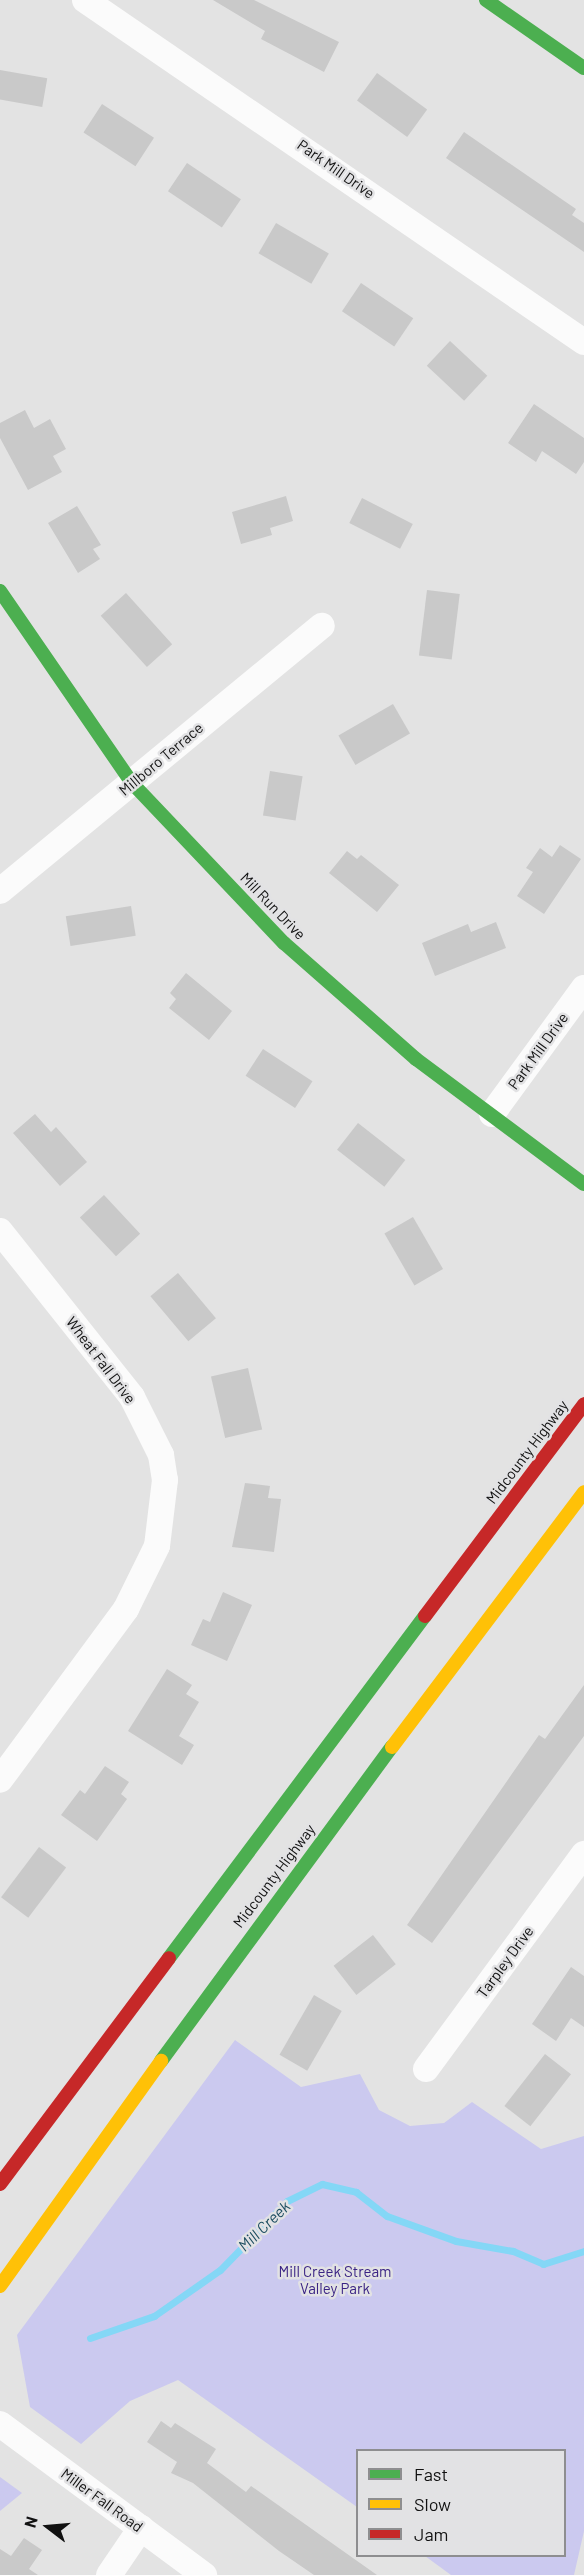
<!DOCTYPE html>
<html>
<head>
<meta charset="utf-8">
<style>
  body { margin:0 }
  #map { position:relative; width:584px; height:2575px; overflow:hidden; background:#e3e3e3; font-family:Barlow,sans-serif }
  div>[style] { position:absolute }
  .green>* { inset:0; background:#cbc9ef }
  .stream>* { height:7px; margin:-3.5px; padding:0 3.5px; transform-origin:3.5px; border-radius:3.5px; background:#84d7f6 }
  .building>* { inset:0; background:#c9c9c9; transform-origin:0 0 }
  .street>* { height:26px; margin:-13px; padding:0 13px; transform-origin:13px; border-radius:13px; background:#fbfbfb }
  .fast>* { height:14px; margin:-7px; padding:0 7px; transform-origin:7px; border-radius:7px; background:#4caf50 }
  .slow>* { height:14px; margin:-7px; padding:0 7px; transform-origin:7px; border-radius:7px; background:#ffc107 }
  .jam>* { height:14px; margin:-7px; padding:0 7px; transform-origin:7px; border-radius:7px; background:#c62828 }
  span { translate:-50% -50%; white-space:nowrap; text-align:center; line-height:1.15; -webkit-text-stroke:5px #e2e2e4; paint-order:stroke }
  .street-label { font-size:15px; color:#111 }
  .park-label { font-size:15px; color:#3a2384 }
  .water-label { font-size:16px; color:#1d4e61; font-style:italic }
  .legend { position:absolute; left:356px; top:2449px; width:210px; height:108px; box-sizing:border-box; background:#e2e2e4; border:2px solid #8e8e90; margin:0; padding:8px 10px; list-style:none; font-size:18px; color:#111 }
  .legend li { display:flex; align-items:center; gap:12px; height:30px }
  .legend b { width:30px; border:2px solid #8e8e90 }
  .north { position:absolute; left:18px; top:2497px; width:60px; height:60px; -webkit-text-stroke:4px #e2e2e4; paint-order:stroke; rotate:286deg; font-size:16px; font-weight:700; line-height:24px; text-align:center; color:#111 }
  .north::after { content:''; display:block; margin:auto; width:21px; height:27px; background:#111; clip-path:polygon(50% 0,100% 100%,50% 72%,0 100%) }
</style>
</head>
<body>
<div id="map">
  <div class="green">
    <i style="clip-path:polygon(235px 2040px,301px 2087px,360px 2074px,379px 2110px,410px 2126px,444px 2123px,472px 2102px,541px 2149px,584px 2136px,584px 2531px,574px 2575px,451px 2575px,425px 2556px,564px 2556px,564px 2450px,358px 2450px,357px 2507px,178px 2380px,130px 2401px,81px 2444px,30px 2407px,17px 2335px)"></i>
    <i style="clip-path:polygon(0 2477px,22px 2493px,0 2511px)"></i>
  </div>
  <div class="stream">
    <i style="left:90px;top:2338px;width:68px;rotate:-19deg"></i>
    <i style="left:154px;top:2316px;width:80px;rotate:-34.9deg"></i>
    <i style="left:220px;top:2270px;width:96px;rotate:-45.8deg"></i>
    <i style="left:287px;top:2201px;width:39px;rotate:-26deg"></i>
    <i style="left:322px;top:2184px;width:35px;rotate:13deg"></i>
    <i style="left:356px;top:2192px;width:39px;rotate:38deg"></i>
    <i style="left:387px;top:2216px;width:73px;rotate:19.9deg"></i>
    <i style="left:456px;top:2241px;width:58px;rotate:10deg"></i>
    <i style="left:513px;top:2251px;width:33px;rotate:23deg"></i>
    <i style="left:543px;top:2264px;width:43px;rotate:-17.6deg"></i>
  </div>
  <div class="building">
    <i style="clip-path:polygon(213px 0,254px 0,339px 42px,324px 72px,261px 39px,265px 31px)"></i>
    <i style="left:0;top:70px;width:48px;height:29px;rotate:10deg"></i>
    <i style="left:377px;top:73px;width:62px;height:34px;rotate:36deg"></i>
    <i style="left:102px;top:104px;width:62px;height:34px;rotate:33deg"></i>
    <i style="clip-path:polygon(464px 132px,576px 209px,572px 215px,584px 223px,584px 252px,446px 158px)"></i>
    <i style="left:187px;top:163px;width:65px;height:34px;rotate:34deg"></i>
    <i style="left:276px;top:223px;width:61px;height:35px;rotate:30deg"></i>
    <i style="left:361px;top:283px;width:63px;height:34px;rotate:34deg"></i>
    <i style="left:450px;top:341px;width:51px;height:34px;rotate:43deg"></i>
    <i style="clip-path:polygon(534px 404px,584px 438px,584px 462px,576px 474px,542px 451px,536px 462px,508px 443px)"></i>
    <i style="clip-path:polygon(25px 410px,34px 428px,50px 419px,66px 449px,53px 456px,62px 472px,28px 490px,0 438px,0 423px)"></i>
    <i style="clip-path:polygon(286px 496px,293px 521px,270px 528px,272px 535px,241px 544px,232px 512px)"></i>
    <i style="left:362px;top:498px;width:57px;height:28px;rotate:27deg"></i>
    <i style="clip-path:polygon(77px 506px,101px 545px,93px 549px,100px 559px,78px 573px,48px 523px)"></i>
    <i style="left:427px;top:590px;width:33px;height:66px;rotate:7deg"></i>
    <i style="left:126px;top:593px;width:69px;height:34px;rotate:48deg"></i>
    <i style="left:393px;top:704px;width:34px;height:63px;rotate:60deg"></i>
    <i style="left:270px;top:771px;width:33px;height:45px;rotate:9deg"></i>
    <i style="clip-path:polygon(560px 845px,581px 859px,544px 914px,517px 896px,533px 872px,526px 868px,540px 848px,552px 857px)"></i>
    <i style="clip-path:polygon(347px 851px,357px 859px,361px 855px,399px 885px,377px 912px,329px 873px)"></i>
    <i style="left:131px;top:906px;width:30px;height:66px;rotate:81deg"></i>
    <i style="clip-path:polygon(496px 922px,506px 948px,435px 976px,422px 943px,468px 924px,471px 932px)"></i>
    <i style="clip-path:polygon(186px 973px,232px 1011px,209px 1040px,169px 1008px,176px 999px,170px 993px)"></i>
    <i style="left:263px;top:1049px;width:59px;height:32px;rotate:33deg"></i>
    <i style="clip-path:polygon(35px 1114px,51px 1132px,56px 1127px,87px 1162px,60px 1186px,13px 1133px)"></i>
    <i style="left:358px;top:1123px;width:60px;height:34px;rotate:38deg"></i>
    <i style="left:104px;top:1195px;width:53px;height:33px;rotate:47deg"></i>
    <i style="left:413px;top:1217px;width:60px;height:33px;rotate:60deg"></i>
    <i style="left:178px;top:1273px;width:59px;height:36px;rotate:50deg"></i>
    <i style="left:248px;top:1368px;width:63px;height:38px;rotate:77deg"></i>
    <i style="clip-path:polygon(245px 1483px,270px 1486px,268px 1498px,281px 1499px,274px 1552px,232px 1547px)"></i>
    <i style="clip-path:polygon(223px 1592px,252px 1605px,227px 1661px,191px 1645px,203px 1619px,210px 1622px)"></i>
    <i style="clip-path:polygon(167px 1669px,192px 1685px,186px 1694px,199px 1702px,179px 1736px,194px 1745px,182px 1765px,128px 1731px)"></i>
    <i style="clip-path:polygon(584px 1685px,584px 1736px,432px 1943px,407px 1925px,539px 1735px,545px 1739px)"></i>
    <i style="clip-path:polygon(105px 1766px,129px 1782px,121px 1794px,127px 1799px,97px 1841px,61px 1815px,80px 1790px,85px 1794px)"></i>
    <i style="left:39px;top:1847px;width:34px;height:63px;rotate:37deg"></i>
    <i style="left:373px;top:1935px;width:37px;height:50px;rotate:52deg"></i>
    <i style="clip-path:polygon(571px 1967px,584px 1976px,584px 2027px,571px 2018px,556px 2041px,532px 2024px)"></i>
    <i style="left:314px;top:1995px;width:32px;height:69px;rotate:30deg"></i>
    <i style="left:545px;top:2054px;width:33px;height:66px;rotate:38deg"></i>
    <i style="clip-path:polygon(161px 2421px,171px 2428px,175px 2423px,216px 2449px,207px 2463px,246px 2492px,251px 2486px,377px 2575px,314px 2575px,279px 2551px,193px 2483px,171px 2473px,177px 2462px,147px 2442px)"></i>
    <i style="clip-path:polygon(24px 2538px,42px 2550px,29px 2569px,38px 2575px,0 2575px,0 2549px,11px 2556px)"></i>
  </div>
  <div class="street">
    <i style="left:85px;top:0;width:605px;rotate:34.43deg"></i>
    <i style="left:0;top:891px;width:417px;rotate:-39.5deg"></i>
    <i style="left:492px;top:1114px;width:156px;rotate:-53.9deg"></i>
    <i style="left:0;top:1231px;width:212px;rotate:51.5deg"></i>
    <i style="left:132px;top:1397px;width:65px;rotate:63.4deg"></i>
    <i style="left:161px;top:1455px;width:25px;rotate:81deg"></i>
    <i style="left:165px;top:1480px;width:66px;rotate:96.9deg"></i>
    <i style="left:157px;top:1546px;width:70px;rotate:116.2deg"></i>
    <i style="left:126px;top:1609px;width:212px;rotate:126.4deg"></i>
    <i style="left:426px;top:2069px;width:267px;rotate:-53.7deg"></i>
    <i style="left:0;top:2424px;width:254px;rotate:36.5deg"></i>
    <i style="left:109px;top:2575px;width:57px;rotate:-55.8deg"></i>
  </div>
  <div class="fast">
    <i style="left:486px;top:0;width:119px;rotate:34.8deg"></i>
    <i style="left:0;top:591px;width:233px;rotate:55.5deg"></i>
    <i style="left:132px;top:783px;width:221px;rotate:46.5deg"></i>
    <i style="left:284px;top:943px;width:176px;rotate:41.3deg"></i>
    <i style="left:416px;top:1059px;width:209px;rotate:36.7deg"></i>
    <i style="left:169px;top:1958px;width:427px;rotate:-53.2deg"></i>
    <i style="left:161px;top:2061px;width:390px;rotate:-53.7deg"></i>
  </div>
  <div class="slow">
    <i style="left:392px;top:1747px;width:319px;rotate:-53deg"></i>
    <i style="left:0;top:2286px;width:277px;rotate:-54.4deg"></i>
  </div>
  <div class="jam">
    <i style="left:425px;top:1616px;width:265px;rotate:-53.1deg"></i>
    <i style="left:0;top:2184px;width:282px;rotate:-53.2deg"></i>
  </div>
  <div class="street-label">
    <span style="left:336px;top:169px;rotate:35deg">Park Mill Drive</span>
    <span style="left:161px;top:759px;rotate:-40deg">Millboro Terrace</span>
    <span style="left:273px;top:906px;rotate:46deg">Mill Run Drive</span>
    <span style="left:538px;top:1051px;rotate:-54deg">Park Mill Drive</span>
    <span style="left:101px;top:1360px;rotate:53deg">Wheat Fall Drive</span>
    <span style="left:527px;top:1452px;rotate:-53deg">Midcounty Highway</span>
    <span style="left:274px;top:1876px;rotate:-53deg">Midcounty Highway</span>
    <span style="left:505px;top:1962px;rotate:-54deg">Tarpley Drive</span>
    <span style="left:102px;top:2500px;rotate:36deg">Miller Fall Road</span>
  </div>
  <div class="park-label">
    <span style="left:335px;top:2280px">Mill Creek Stream<br>Valley Park</span>
  </div>
  <div class="water-label">
    <span style="left:264px;top:2226px;rotate:-44deg">Mill Creek</span>
  </div>
  <ul class="legend">
  <li><b style="height:8px;background:#4caf50"></b>Fast</li>
  <li><b style="height:8px;background:#ffc107"></b>Slow</li>
  <li><b style="height:8px;background:#c62828"></b>Jam</li>
  </ul>
  <div class="north">N</div>
</div>
</body>
</html>
